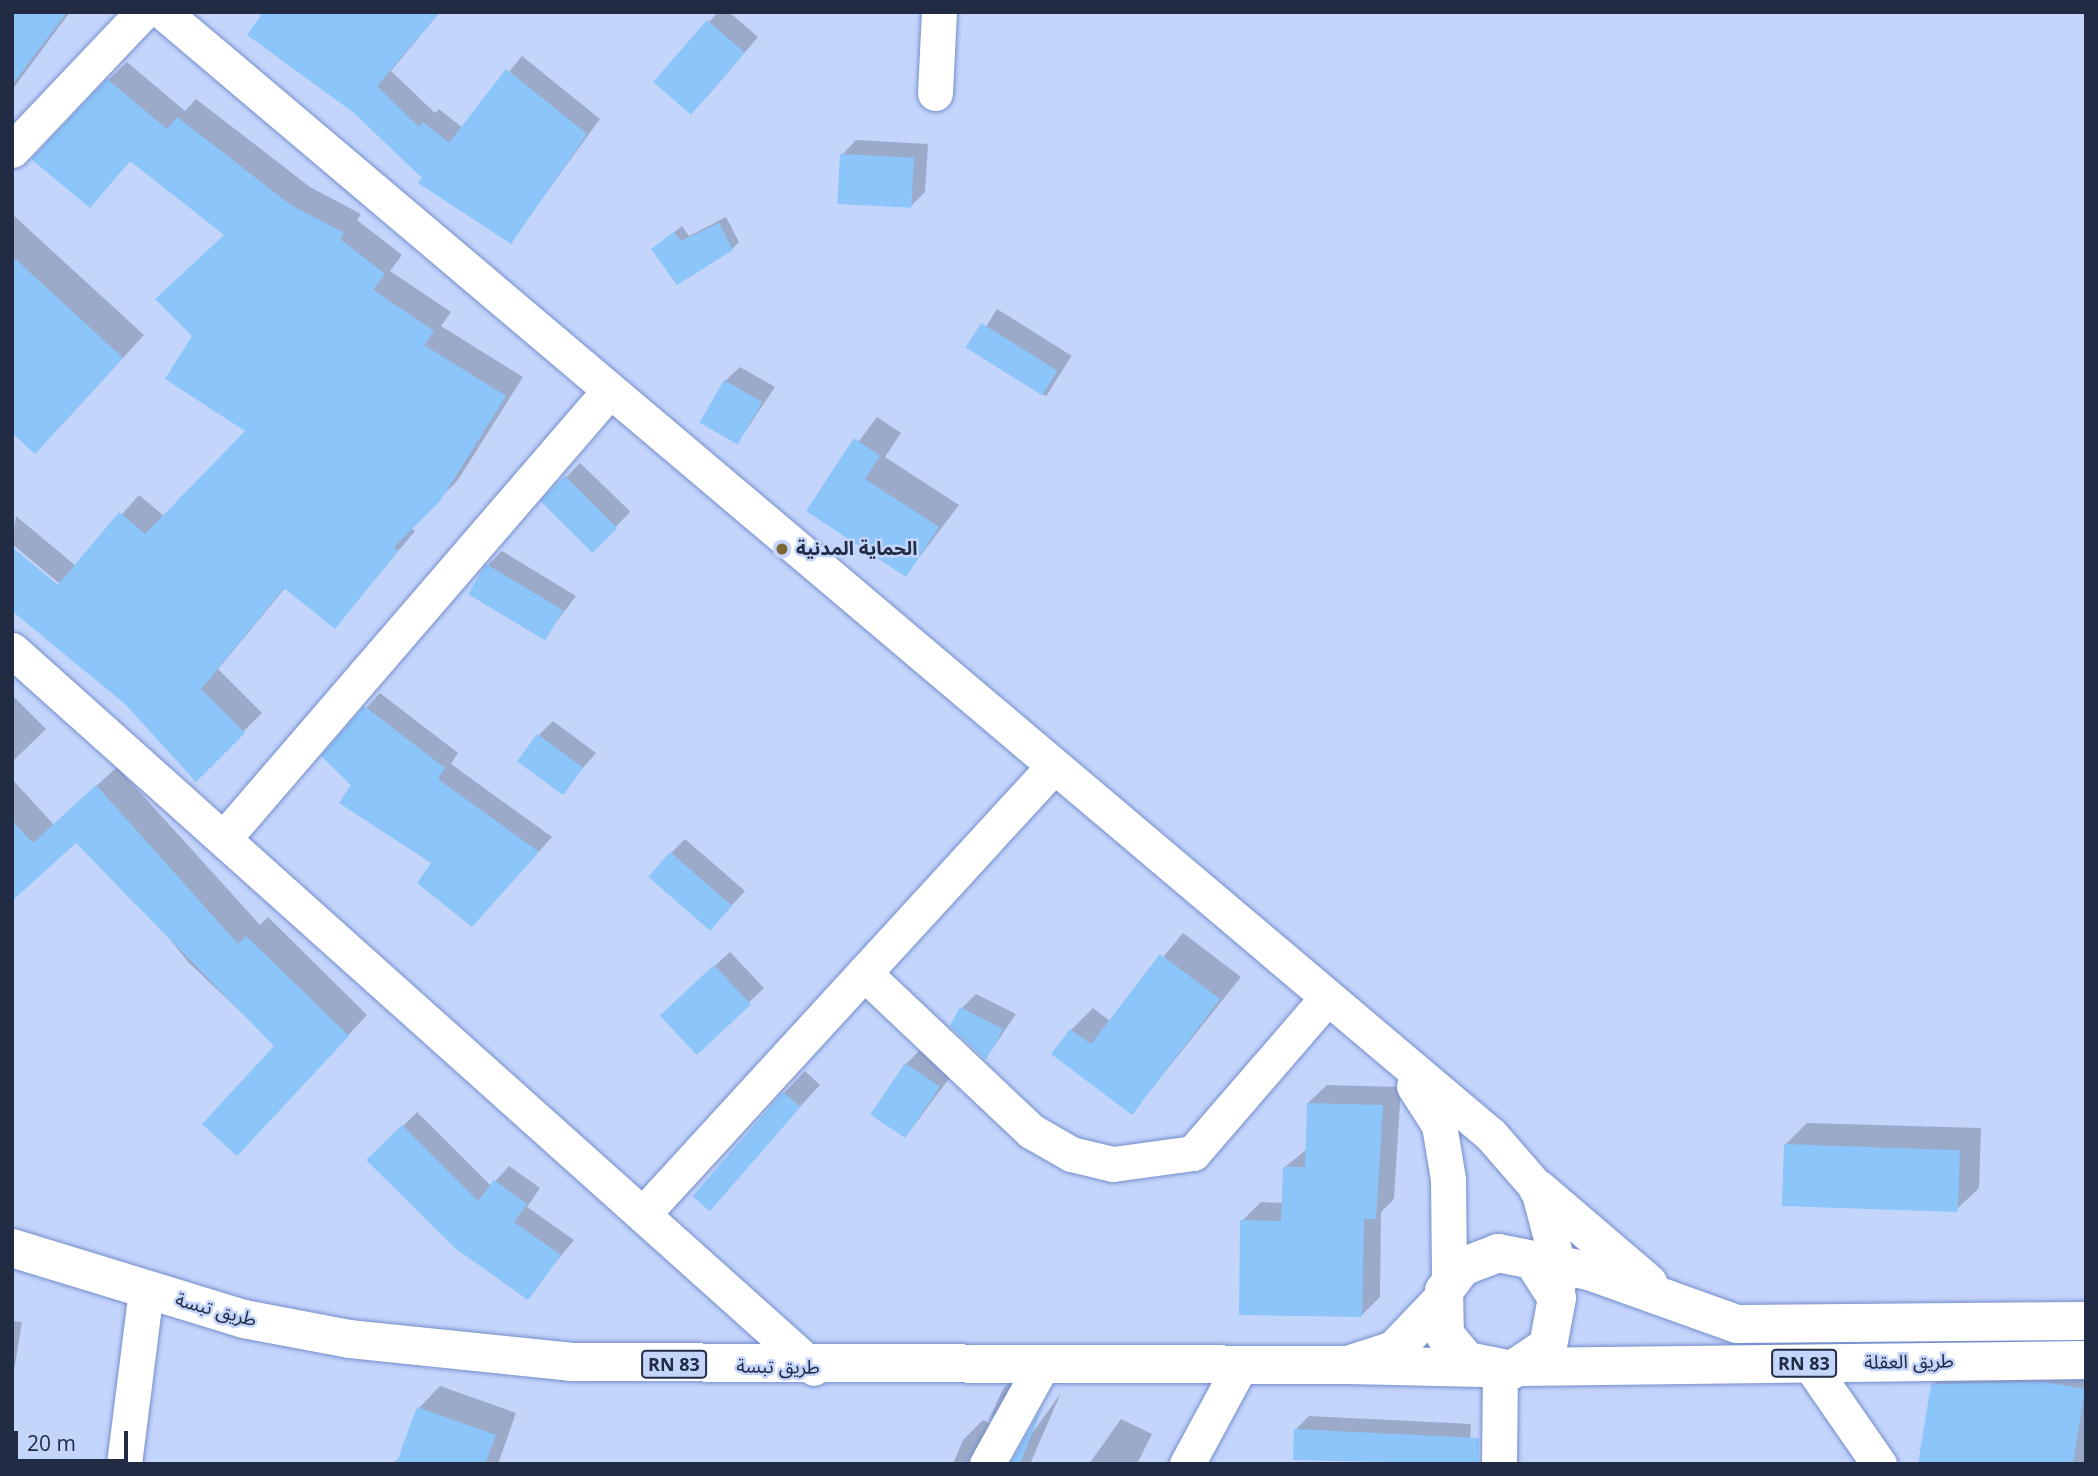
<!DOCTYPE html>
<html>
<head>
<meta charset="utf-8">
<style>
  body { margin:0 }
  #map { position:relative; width:2098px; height:1476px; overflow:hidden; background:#c4d5fc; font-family:"Open Sans","Noto Sans Arabic",sans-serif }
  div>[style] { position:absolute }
  .shadow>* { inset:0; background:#0003; transform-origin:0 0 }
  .building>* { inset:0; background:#8bc5fa; transform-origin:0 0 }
  .roads { filter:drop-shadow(0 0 2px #758ecb) drop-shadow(0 0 2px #758ecb) }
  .minor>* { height:35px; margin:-17.5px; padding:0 17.5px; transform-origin:17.5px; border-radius:17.5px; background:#fff }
  .primary>* { height:38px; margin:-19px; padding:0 19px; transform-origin:19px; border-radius:19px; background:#fff }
  .dots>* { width:19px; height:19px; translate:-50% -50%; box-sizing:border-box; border:4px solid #c4d5fc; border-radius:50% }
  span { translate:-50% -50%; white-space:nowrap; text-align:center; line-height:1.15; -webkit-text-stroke:5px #c4d5fc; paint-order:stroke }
  .shield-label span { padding:2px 5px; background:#c4d5fc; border:2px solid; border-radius:5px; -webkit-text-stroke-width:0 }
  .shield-label { font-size:18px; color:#212b44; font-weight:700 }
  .poi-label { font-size:19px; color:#212b44; font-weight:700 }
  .left { translate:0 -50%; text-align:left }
  .street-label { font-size:19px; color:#212b44 }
  .frame { position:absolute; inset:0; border:14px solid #212b44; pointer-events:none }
  .scale { position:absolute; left:14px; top:1431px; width:114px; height:32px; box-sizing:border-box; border:4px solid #212b44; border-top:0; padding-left:9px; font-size:21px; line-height:24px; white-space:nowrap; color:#212b44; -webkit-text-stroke:5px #c4d5fc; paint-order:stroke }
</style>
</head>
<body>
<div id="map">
  <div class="shadow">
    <i style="clip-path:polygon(12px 12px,70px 12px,12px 90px)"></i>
    <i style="clip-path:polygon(265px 12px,440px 12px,391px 71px,435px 113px,439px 109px,463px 128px,522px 56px,600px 119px,510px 242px,425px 178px)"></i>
    <i style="clip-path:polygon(718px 12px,729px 12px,758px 37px,706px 98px,656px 83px)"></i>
    <i style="clip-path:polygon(127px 62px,185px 111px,196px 99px,310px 187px,361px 214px,357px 220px,402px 255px,390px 271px,451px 312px,441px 326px,523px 377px,458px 480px,411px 528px,415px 531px,335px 627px,286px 587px,218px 669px,262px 713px,196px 779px,66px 589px,12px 544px,16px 516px,76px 566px,139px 495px,164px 516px,248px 431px,194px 336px,226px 234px,131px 160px,90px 206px,108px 80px)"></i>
    <i style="clip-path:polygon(856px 140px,928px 144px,925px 192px,911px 206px,842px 155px)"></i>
    <i style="clip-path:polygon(12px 214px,144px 335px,57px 430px,12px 371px)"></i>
    <i style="clip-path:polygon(726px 217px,739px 242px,732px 249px,653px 249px,682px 226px,689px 236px)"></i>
    <i style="left:997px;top:309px;width:88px;height:48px;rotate:32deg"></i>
    <i style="clip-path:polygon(740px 367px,775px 387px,738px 442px,725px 381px)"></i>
    <i style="clip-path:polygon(877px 417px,901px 433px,885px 457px,959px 505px,906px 575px,808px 510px)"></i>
    <i style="left:580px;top:463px;width:70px;height:53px;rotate:44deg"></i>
    <i style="clip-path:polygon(502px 551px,576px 596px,544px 638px,488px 565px)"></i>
    <i style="clip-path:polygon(380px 693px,458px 753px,451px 764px,552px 837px,486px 910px,323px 756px)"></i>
    <i style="clip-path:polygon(12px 695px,46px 729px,12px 762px)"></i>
    <i style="clip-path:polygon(553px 721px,596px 753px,561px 793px,539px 735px)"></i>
    <i style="clip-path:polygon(117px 767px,260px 925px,268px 917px,367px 1015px,257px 1134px,277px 1046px,188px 962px,139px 900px,135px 904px,76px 841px,12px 899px,12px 779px,54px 825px)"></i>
    <i style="clip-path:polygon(685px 839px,745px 891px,724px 914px,671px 853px)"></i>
    <i style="clip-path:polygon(1183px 933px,1241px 977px,1132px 1113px,1071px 1030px,1093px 1008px,1110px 1021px)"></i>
    <i style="clip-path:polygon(730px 952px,764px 988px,696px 1052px,676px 1001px)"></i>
    <i style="clip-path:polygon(976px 994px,1016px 1014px,986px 1058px,962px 1008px)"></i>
    <i style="clip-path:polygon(920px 1050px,954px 1072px,906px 1136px,906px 1064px)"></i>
    <i style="clip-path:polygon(805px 1071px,820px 1085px,728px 1185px,784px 1093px)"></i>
    <i style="clip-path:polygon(1327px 1085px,1401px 1087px,1394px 1199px,1381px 1212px,1380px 1297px,1361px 1316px,1242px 1221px,1261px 1202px,1284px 1203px,1285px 1167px,1307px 1149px,1308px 1103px)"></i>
    <i style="clip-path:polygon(417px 1112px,491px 1186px,509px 1166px,540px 1188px,527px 1207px,574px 1240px,527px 1297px,369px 1160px)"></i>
    <i style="clip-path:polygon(1807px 1123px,1981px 1128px,1979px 1188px,1957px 1209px,1786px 1144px)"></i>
    <i style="clip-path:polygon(12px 1321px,22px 1322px,12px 1383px)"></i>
    <i style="clip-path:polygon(1955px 1363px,2086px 1364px,2086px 1464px,1946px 1464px,1933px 1385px)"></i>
    <i style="clip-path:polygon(1025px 1367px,1004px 1406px,988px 1422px,1003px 1389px)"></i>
    <i style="clip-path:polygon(440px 1386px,516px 1413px,498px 1464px,392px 1464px,400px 1458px,419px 1408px)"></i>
    <i style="clip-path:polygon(1061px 1393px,1030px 1464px,953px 1464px,963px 1440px,983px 1420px,994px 1425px,989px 1455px,1012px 1461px)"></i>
    <i style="clip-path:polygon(1309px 1416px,1471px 1424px,1469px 1464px,1294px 1458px,1295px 1430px)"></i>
    <i style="clip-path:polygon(1121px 1419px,1152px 1434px,1137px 1464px,1089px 1464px)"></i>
  </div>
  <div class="building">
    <i style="clip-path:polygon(12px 12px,67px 12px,12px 85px)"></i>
    <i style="clip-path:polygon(263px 12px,440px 12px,377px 86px,419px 127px,423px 122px,449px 143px,506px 69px,587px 134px,511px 244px,418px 183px,422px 178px,354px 113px,247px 35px)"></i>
    <i style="left:707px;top:20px;width:50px;height:82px;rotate:41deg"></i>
    <i style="clip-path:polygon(107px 79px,167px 129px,177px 117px,291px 205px,344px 233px,340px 239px,385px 274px,373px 290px,434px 331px,424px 345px,506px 396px,440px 501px,394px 547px,398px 551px,335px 629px,284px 588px,201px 689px,245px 733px,196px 782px,125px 704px,12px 611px,12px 547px,58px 585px,119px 512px,145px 534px,245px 431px,165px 379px,192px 336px,155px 299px,224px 235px,130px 161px,90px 208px,31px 159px)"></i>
    <i style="left:840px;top:154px;width:74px;height:50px;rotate:3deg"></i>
    <i style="clip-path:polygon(719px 223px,733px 250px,677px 285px,651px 249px,674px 232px,681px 241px)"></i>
    <i style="clip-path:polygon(12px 256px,123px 358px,35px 454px,12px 433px)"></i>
    <i style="left:981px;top:323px;width:90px;height:29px;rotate:32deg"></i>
    <i style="left:724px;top:380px;width:44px;height:49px;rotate:30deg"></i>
    <i style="clip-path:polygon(854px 438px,880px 456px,865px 479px,939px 527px,906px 577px,806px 511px)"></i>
    <i style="left:565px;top:476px;width:74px;height:35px;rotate:45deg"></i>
    <i style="left:486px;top:564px;width:90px;height:35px;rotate:31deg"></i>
    <i style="clip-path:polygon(364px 706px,445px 768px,438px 779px,539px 852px,472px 927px,417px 883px,431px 863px,339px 803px,351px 785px,321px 756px)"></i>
    <i style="left:537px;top:734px;width:57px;height:34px;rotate:36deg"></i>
    <i style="clip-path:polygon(96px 785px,238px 944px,246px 936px,349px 1036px,237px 1156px,202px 1124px,274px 1046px,76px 843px,12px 901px,12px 821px,33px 843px)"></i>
    <i style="left:670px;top:852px;width:82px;height:33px;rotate:41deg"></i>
    <i style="clip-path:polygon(1160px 954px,1220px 999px,1132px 1115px,1051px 1054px,1070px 1029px,1091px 1044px)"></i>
    <i style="left:714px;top:965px;width:54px;height:74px;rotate:47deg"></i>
    <i style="clip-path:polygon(960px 1007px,1003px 1029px,986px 1060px,950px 1026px)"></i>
    <i style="left:905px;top:1063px;width:42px;height:62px;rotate:34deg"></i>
    <i style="left:783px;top:1092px;width:23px;height:138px;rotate:41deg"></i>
    <i style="clip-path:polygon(1307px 1103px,1383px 1105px,1376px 1219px,1364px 1219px,1362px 1317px,1239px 1315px,1240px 1220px,1281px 1221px,1283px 1167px,1305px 1167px)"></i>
    <i style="clip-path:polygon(402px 1125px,478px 1201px,494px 1180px,527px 1204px,514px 1222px,561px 1255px,528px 1300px,455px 1248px,366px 1160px)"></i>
    <i style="left:1784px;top:1144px;width:176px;height:62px;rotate:2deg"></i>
    <i style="clip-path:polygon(2045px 1382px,2085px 1389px,2073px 1464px,1918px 1464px,1931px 1384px)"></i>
    <i style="clip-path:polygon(1043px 1406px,1020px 1464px,1010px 1464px)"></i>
    <i style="clip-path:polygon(417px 1407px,496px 1435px,485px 1464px,396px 1464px)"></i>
    <i style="clip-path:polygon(1294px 1429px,1479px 1438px,1479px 1464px,1293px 1460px)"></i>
  </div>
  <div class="roads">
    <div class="minor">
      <i style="left:163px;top:12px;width:1739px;rotate:40.22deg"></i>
      <i style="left:1491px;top:1135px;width:72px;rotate:49deg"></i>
      <i style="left:1538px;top:1189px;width:79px;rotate:75.3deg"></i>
      <i style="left:1558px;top:1265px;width:25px;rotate:92deg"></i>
      <i style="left:935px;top:93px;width:81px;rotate:-87.2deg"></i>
      <i style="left:12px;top:150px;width:190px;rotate:-46.5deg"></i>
      <i style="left:12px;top:650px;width:1076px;rotate:41.84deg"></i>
      <i style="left:224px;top:838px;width:590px;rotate:-49.26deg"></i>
      <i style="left:864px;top:973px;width:230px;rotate:43.4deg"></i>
      <i style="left:1031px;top:1131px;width:46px;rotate:29.9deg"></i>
      <i style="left:1071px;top:1154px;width:43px;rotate:13.4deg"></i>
      <i style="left:1113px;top:1164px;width:81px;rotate:-7.8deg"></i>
      <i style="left:1193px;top:1153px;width:202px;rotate:-49.2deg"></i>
      <i style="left:1414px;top:1086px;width:46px;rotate:57.3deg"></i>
      <i style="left:1439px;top:1125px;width:55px;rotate:80.5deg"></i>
      <i style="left:1448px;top:1179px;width:102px;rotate:89.4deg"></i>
      <i style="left:643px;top:1214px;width:605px;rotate:-47.48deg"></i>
      <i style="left:1809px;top:1363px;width:123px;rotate:55.3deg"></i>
      <i style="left:124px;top:1464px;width:174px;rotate:-82.8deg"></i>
      <i style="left:987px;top:1464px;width:111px;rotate:-60.9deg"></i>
      <i style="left:1187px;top:1464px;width:111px;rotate:-61.6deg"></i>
      <i style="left:1499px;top:1464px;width:94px;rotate:-89.4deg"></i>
    </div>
    <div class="primary">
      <i style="left:1538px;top:1189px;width:145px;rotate:40.5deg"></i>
      <i style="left:12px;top:1248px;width:243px;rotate:17deg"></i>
      <i style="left:244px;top:1319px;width:108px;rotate:10.7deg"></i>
      <i style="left:350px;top:1339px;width:222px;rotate:5.9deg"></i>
      <i style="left:571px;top:1362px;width:777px;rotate:0.22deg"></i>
      <i style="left:1535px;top:1264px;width:40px;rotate:57.1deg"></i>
      <i style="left:1557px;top:1298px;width:49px;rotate:100.6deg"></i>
      <i style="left:1548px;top:1346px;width:43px;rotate:146.3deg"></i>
      <i style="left:1512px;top:1370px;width:46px;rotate:-168.7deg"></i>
      <i style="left:1467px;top:1361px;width:34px;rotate:-130deg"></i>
      <i style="left:1445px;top:1335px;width:44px;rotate:-91.3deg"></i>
      <i style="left:1444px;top:1291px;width:30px;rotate:-53deg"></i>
      <i style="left:1462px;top:1267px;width:39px;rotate:-21deg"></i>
      <i style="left:1498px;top:1253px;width:93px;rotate:11.2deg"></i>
      <i style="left:1589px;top:1271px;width:157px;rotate:19.7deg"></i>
      <i style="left:1737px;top:1324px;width:349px;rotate:-0.5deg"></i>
      <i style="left:1441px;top:1301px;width:68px;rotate:133.8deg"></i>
      <i style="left:1394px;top:1350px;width:48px;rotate:161.9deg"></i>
      <i style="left:1348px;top:1365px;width:134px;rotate:1.3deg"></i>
      <i style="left:1522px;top:1367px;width:564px;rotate:-0.71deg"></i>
    </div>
  </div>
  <div class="dots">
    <i style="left:782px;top:549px;background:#7b6736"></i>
  </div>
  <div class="shield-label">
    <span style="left:1804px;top:1363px">RN 83</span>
    <span style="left:674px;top:1364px">RN 83</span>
  </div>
  <div class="poi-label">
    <span class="left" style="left:796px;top:549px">الحماية المدنية</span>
  </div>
  <div class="street-label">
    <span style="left:216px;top:1310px;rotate:15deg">طريق تبسة</span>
    <span style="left:1909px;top:1362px;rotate:-1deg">طريق العقلة</span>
    <span style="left:778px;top:1367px;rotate:1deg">طريق تبسة</span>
  </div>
  <div class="frame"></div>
  <div class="scale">20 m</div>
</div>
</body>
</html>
